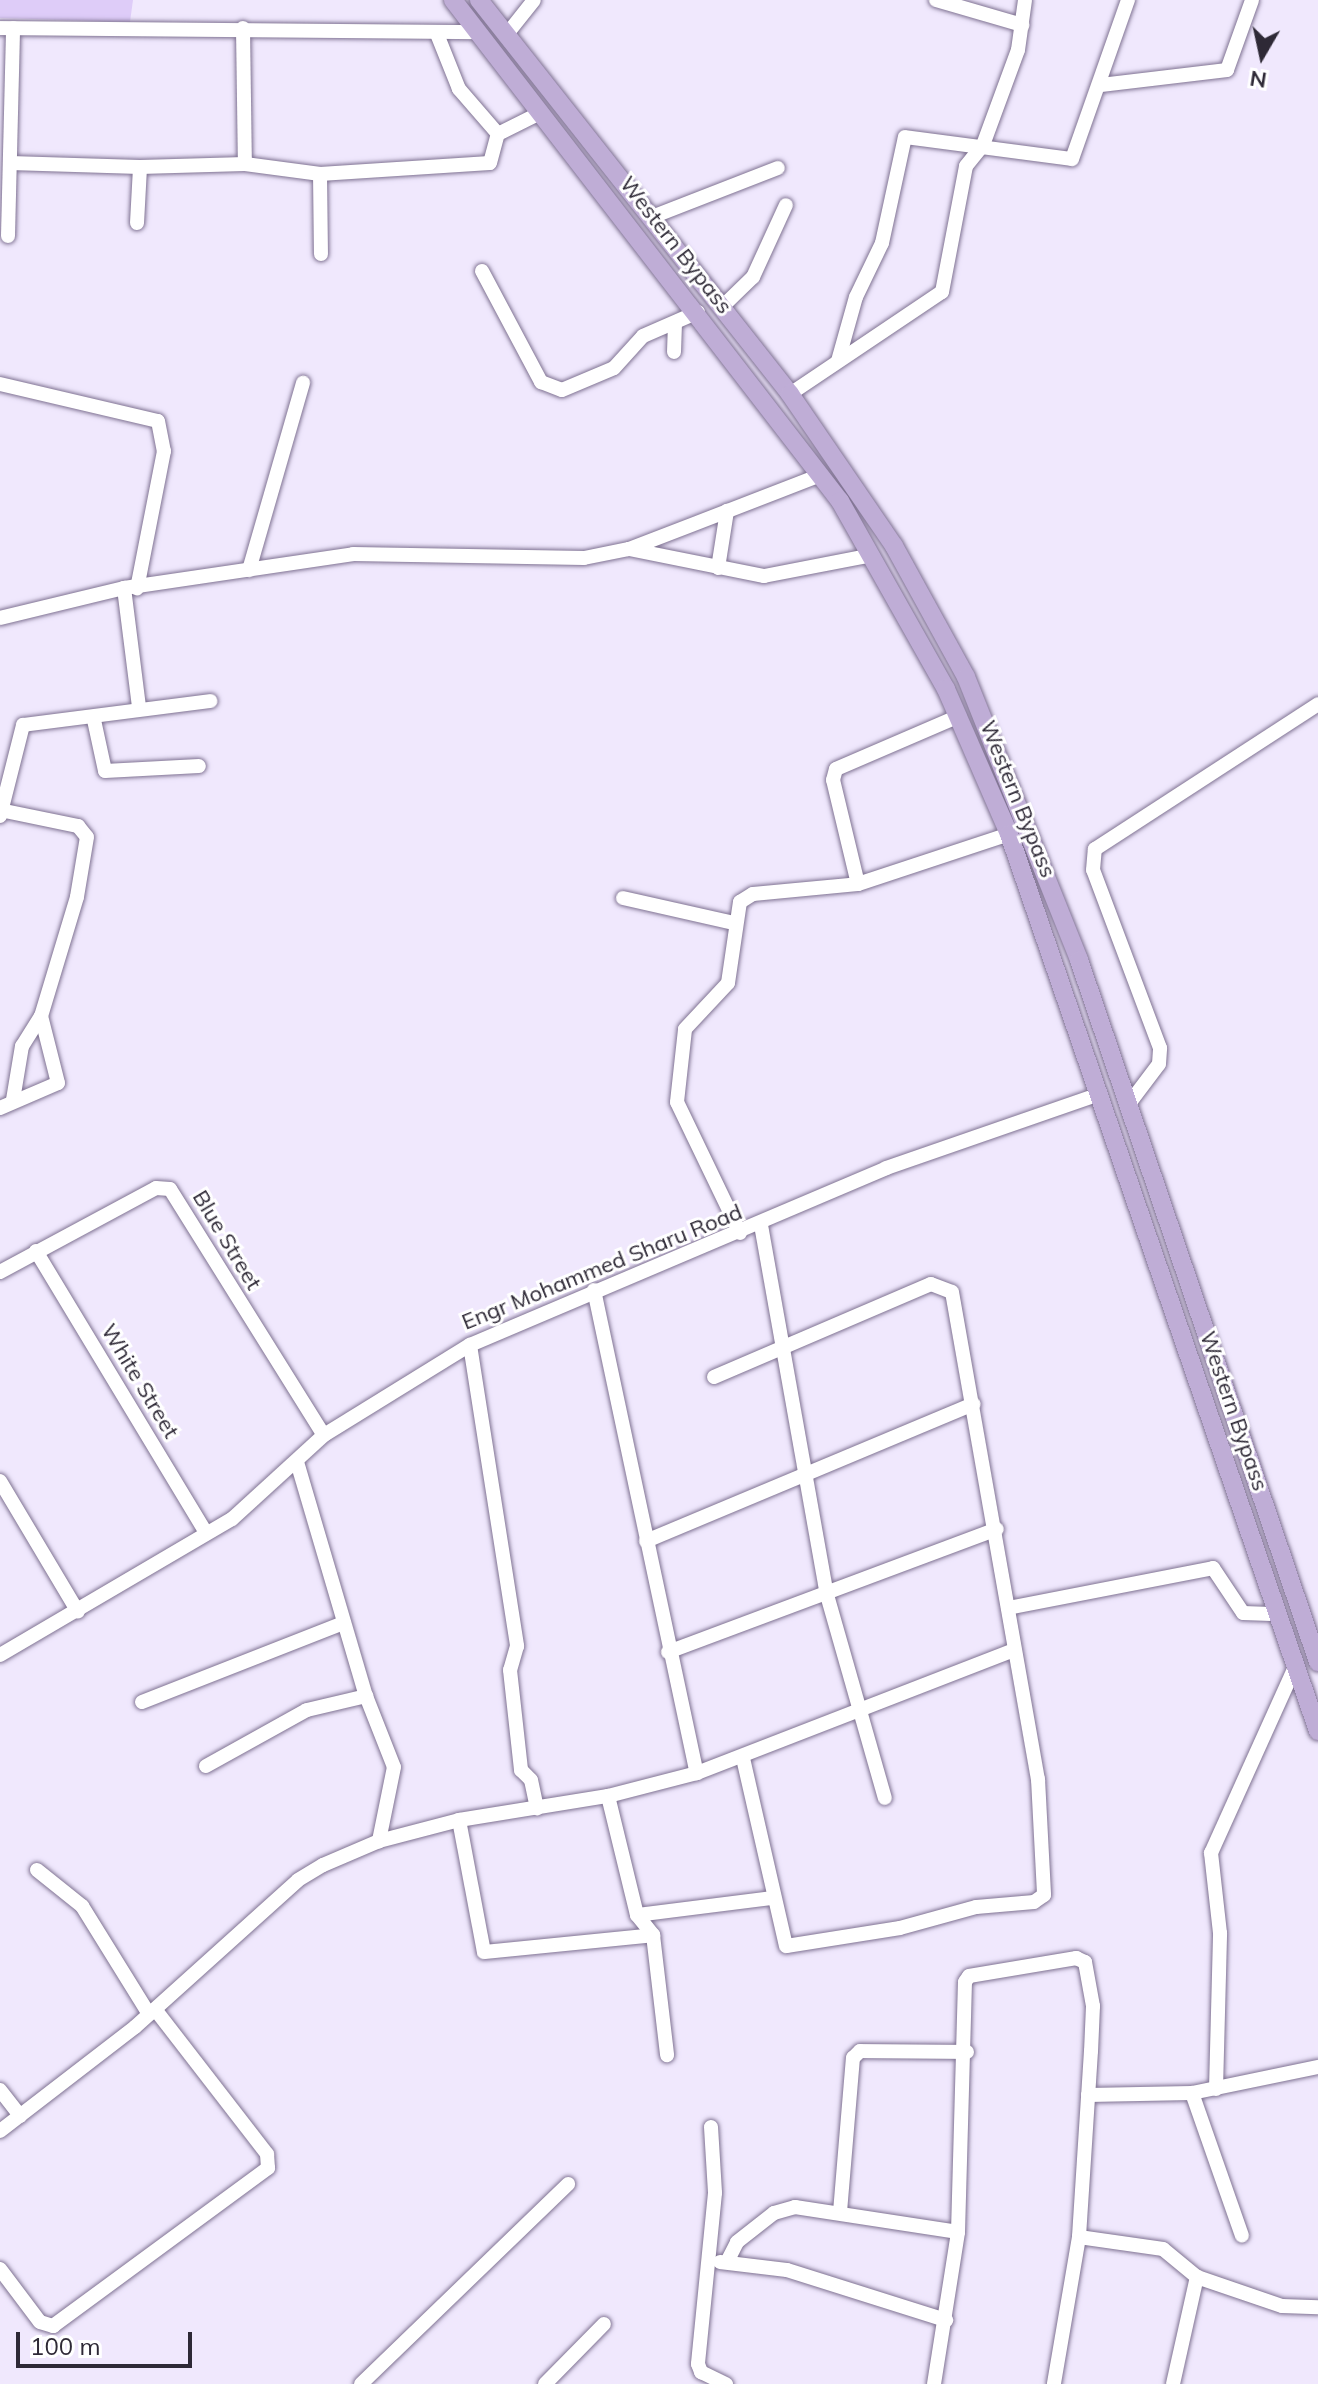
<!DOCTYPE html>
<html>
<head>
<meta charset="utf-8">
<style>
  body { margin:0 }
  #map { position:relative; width:1318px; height:2384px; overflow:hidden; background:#f0e8fd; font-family:Mulish,sans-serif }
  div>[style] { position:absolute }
  .green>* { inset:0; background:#deccf8 }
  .roads { filter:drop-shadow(0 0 2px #7f7292) drop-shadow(0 0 2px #7f7292) }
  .minor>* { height:14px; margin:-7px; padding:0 7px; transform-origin:7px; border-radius:7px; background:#fff }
  .major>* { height:18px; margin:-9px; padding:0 9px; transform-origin:9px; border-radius:9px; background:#bfadd6 }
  span { translate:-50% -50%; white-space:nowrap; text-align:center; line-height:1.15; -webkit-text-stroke:6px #fff; paint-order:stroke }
  .street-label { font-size:22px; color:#2e2936 }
  .north { position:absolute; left:1222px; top:16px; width:80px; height:80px; -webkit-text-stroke:6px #fff; paint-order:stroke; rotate:189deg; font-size:22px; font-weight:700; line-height:32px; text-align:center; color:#2e2936 }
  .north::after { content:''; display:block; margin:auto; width:28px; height:36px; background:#2e2936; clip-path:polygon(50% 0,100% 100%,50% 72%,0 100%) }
  .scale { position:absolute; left:16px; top:2332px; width:176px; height:36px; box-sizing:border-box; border:4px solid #2e2936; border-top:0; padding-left:10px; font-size:24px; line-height:28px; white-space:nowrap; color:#2e2936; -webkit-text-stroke:6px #fff; paint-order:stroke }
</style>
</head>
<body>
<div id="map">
  <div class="green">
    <i style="clip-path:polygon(0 0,133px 0,130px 22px,0 18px)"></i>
  </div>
  <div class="roads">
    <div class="minor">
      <i style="left:936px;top:0;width:90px;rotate:16.2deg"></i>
      <i style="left:0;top:28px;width:478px;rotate:0.5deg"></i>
      <i style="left:243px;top:28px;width:136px;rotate:89.2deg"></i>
      <i style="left:507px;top:34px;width:43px;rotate:-51.5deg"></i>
      <i style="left:1101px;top:85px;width:127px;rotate:-6.8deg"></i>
      <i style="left:1227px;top:70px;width:74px;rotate:-70.3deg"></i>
      <i style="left:498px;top:134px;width:47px;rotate:-26.6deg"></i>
      <i style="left:10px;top:163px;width:130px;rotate:1.8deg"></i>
      <i style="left:320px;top:174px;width:80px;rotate:89.3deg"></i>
      <i style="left:652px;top:217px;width:135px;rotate:-21.3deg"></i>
      <i style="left:137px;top:223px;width:56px;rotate:-86.9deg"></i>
      <i style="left:140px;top:167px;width:105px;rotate:-1.6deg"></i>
      <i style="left:245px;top:164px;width:76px;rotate:7.6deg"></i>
      <i style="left:320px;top:174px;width:170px;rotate:-3.7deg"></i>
      <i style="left:490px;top:163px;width:30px;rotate:-75deg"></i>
      <i style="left:498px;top:134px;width:60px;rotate:-130.9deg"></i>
      <i style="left:459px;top:89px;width:59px;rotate:-111.8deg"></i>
      <i style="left:8px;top:236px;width:208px;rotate:-88.6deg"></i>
      <i style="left:482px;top:271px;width:126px;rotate:62deg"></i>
      <i style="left:541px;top:382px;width:22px;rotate:21deg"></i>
      <i style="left:562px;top:390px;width:56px;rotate:-22.9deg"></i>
      <i style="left:614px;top:368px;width:43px;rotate:-47.8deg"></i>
      <i style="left:643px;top:336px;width:60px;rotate:-23.6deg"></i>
      <i style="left:722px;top:307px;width:43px;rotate:-44.1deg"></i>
      <i style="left:753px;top:277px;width:79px;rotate:-65.4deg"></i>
      <i style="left:674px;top:352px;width:28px;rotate:-88deg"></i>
      <i style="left:838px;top:361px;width:66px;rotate:-74.3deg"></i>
      <i style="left:856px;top:297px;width:60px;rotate:-64.3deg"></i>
      <i style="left:882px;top:243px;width:108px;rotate:-77.8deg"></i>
      <i style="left:905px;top:137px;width:168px;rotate:7.5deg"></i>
      <i style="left:1072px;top:159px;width:169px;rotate:-70.6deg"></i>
      <i style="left:0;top:384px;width:162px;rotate:13.2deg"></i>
      <i style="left:158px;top:421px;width:31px;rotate:79deg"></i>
      <i style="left:164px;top:451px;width:140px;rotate:101.1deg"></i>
      <i style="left:790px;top:394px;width:183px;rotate:-33.9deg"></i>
      <i style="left:942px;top:292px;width:128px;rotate:-79.2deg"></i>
      <i style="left:966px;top:166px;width:27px;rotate:-51deg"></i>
      <i style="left:983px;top:145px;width:101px;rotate:-69.8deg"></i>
      <i style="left:1018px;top:50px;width:50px;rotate:-82deg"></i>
      <i style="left:629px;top:549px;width:138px;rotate:11.3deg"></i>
      <i style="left:764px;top:576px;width:110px;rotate:-11deg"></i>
      <i style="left:718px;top:568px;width:58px;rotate:-81deg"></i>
      <i style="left:249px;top:570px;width:195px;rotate:-73.9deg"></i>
      <i style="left:124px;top:588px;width:120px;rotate:82.8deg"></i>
      <i style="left:0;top:618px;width:128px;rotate:-13.6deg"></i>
      <i style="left:124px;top:588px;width:232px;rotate:-8.4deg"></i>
      <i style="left:353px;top:554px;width:231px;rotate:1deg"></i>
      <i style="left:584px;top:558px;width:46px;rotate:-11.3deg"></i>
      <i style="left:629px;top:549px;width:206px;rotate:-21.1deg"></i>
      <i style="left:94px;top:720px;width:52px;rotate:77.8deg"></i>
      <i style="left:105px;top:771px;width:94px;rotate:-3deg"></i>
      <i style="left:0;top:810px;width:80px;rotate:11.6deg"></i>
      <i style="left:78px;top:826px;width:14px;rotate:51deg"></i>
      <i style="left:87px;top:837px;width:61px;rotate:99.5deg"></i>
      <i style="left:77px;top:897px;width:124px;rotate:106.8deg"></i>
      <i style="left:41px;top:1016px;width:36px;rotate:122deg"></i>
      <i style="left:22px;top:1046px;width:55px;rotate:99.5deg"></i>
      <i style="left:0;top:816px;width:94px;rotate:-75.8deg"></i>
      <i style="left:23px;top:725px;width:189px;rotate:-7.3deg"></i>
      <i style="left:858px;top:884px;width:107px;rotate:-103.5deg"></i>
      <i style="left:833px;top:780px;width:11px;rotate:-75deg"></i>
      <i style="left:836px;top:769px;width:134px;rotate:-23.3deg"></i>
      <i style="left:623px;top:898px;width:114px;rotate:12.7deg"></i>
      <i style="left:1128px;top:1105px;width:51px;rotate:-52.9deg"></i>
      <i style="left:1159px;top:1064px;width:16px;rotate:-86deg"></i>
      <i style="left:1160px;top:1048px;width:190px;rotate:-110.6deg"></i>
      <i style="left:1093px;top:870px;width:21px;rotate:-85deg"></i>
      <i style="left:1095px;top:849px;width:266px;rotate:-33deg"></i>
      <i style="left:0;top:1108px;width:63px;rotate:-23.3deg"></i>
      <i style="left:58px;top:1083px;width:69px;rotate:-104.2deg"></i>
      <i style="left:761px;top:1225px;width:376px;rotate:79.9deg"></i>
      <i style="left:827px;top:1595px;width:211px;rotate:74.1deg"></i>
      <i style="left:740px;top:1233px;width:145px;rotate:-115.7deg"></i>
      <i style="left:677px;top:1102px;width:73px;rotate:-83.7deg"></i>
      <i style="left:685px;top:1029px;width:63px;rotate:-46.9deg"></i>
      <i style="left:728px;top:983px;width:82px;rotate:-81.6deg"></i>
      <i style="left:740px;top:902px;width:15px;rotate:-32deg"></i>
      <i style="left:753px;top:894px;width:105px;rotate:-5.4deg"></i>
      <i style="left:858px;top:884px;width:159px;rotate:-18.3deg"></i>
      <i style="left:36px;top:1251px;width:329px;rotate:58.9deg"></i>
      <i style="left:0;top:1272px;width:177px;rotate:-28.3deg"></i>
      <i style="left:156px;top:1188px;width:14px;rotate:4deg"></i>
      <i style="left:170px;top:1189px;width:290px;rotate:58deg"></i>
      <i style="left:594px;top:1290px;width:494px;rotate:78deg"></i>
      <i style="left:470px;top:1345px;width:305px;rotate:81.1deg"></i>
      <i style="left:517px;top:1646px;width:25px;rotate:106deg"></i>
      <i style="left:510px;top:1670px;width:101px;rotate:83.7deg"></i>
      <i style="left:521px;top:1770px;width:14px;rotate:45deg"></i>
      <i style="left:531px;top:1780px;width:29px;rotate:78deg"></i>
      <i style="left:714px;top:1377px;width:236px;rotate:-23.2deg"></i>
      <i style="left:931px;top:1284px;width:22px;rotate:21deg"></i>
      <i style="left:952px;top:1292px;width:495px;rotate:80deg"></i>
      <i style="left:1038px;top:1779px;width:116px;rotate:87deg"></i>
      <i style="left:1044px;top:1895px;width:12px;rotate:145deg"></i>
      <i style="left:1034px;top:1902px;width:58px;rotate:175.1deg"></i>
      <i style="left:976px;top:1907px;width:79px;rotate:164.6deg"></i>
      <i style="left:900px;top:1928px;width:115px;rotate:171deg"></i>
      <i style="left:786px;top:1946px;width:193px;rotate:-102.9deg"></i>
      <i style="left:297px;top:1462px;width:244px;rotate:73.6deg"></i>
      <i style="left:366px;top:1696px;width:76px;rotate:68.5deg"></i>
      <i style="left:394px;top:1767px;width:76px;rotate:101.5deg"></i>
      <i style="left:0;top:1481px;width:152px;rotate:59.2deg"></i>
      <i style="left:646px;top:1541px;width:355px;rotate:-22.7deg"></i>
      <i style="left:1008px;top:1608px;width:209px;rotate:-11deg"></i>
      <i style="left:1213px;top:1568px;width:54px;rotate:56.3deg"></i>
      <i style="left:1243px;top:1613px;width:35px;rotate:2deg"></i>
      <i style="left:668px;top:1652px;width:351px;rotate:-20.5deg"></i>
      <i style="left:0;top:1655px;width:269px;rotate:-30.4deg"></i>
      <i style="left:232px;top:1519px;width:125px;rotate:-42.4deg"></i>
      <i style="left:324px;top:1435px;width:172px;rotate:-31.7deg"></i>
      <i style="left:470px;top:1345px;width:452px;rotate:-23deg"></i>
      <i style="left:886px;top:1168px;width:226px;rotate:-19.1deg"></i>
      <i style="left:142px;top:1702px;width:217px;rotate:-21.4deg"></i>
      <i style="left:206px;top:1766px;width:115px;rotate:-29deg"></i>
      <i style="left:307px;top:1710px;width:61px;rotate:-13.3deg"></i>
      <i style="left:608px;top:1796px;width:122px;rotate:76.3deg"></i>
      <i style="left:637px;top:1915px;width:26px;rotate:51deg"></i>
      <i style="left:653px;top:1935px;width:121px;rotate:83.3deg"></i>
      <i style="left:459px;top:1820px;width:134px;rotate:79.3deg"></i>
      <i style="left:484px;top:1952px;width:170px;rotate:-5.7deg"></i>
      <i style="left:37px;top:1870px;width:58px;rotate:38.7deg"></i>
      <i style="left:82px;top:1906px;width:127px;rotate:58.2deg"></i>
      <i style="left:637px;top:1915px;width:136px;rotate:-7.2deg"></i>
      <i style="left:1216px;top:2089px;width:156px;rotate:-88.5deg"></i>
      <i style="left:1220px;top:1933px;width:81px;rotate:-96.4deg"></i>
      <i style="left:1211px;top:1853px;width:206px;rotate:-65.7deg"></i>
      <i style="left:0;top:2090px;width:33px;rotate:52deg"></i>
      <i style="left:1192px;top:2093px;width:151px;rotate:70.7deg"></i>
      <i style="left:1088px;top:2095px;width:104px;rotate:-1.1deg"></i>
      <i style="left:1192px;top:2093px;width:129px;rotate:-11.7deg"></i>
      <i style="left:711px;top:2127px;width:66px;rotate:86.5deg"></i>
      <i style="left:715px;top:2193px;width:172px;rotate:95.7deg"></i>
      <i style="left:698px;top:2364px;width:9px;rotate:69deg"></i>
      <i style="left:701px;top:2372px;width:28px;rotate:26deg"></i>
      <i style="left:0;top:2131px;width:170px;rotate:-37.6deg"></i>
      <i style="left:135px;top:2027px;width:219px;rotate:-42deg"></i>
      <i style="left:298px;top:1880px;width:29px;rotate:-31deg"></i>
      <i style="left:323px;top:1865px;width:61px;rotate:-23.2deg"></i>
      <i style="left:379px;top:1841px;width:83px;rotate:-14.7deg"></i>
      <i style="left:459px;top:1820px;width:151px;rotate:-9.2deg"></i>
      <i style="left:608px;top:1796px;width:92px;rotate:-14.5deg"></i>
      <i style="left:697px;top:1773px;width:340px;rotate:-21.2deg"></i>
      <i style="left:840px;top:2212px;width:155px;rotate:-85.2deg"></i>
      <i style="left:853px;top:2058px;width:10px;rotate:-45deg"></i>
      <i style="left:860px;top:2051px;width:107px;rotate:0.5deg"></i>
      <i style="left:1079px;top:2237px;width:85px;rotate:8.1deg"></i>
      <i style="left:1163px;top:2249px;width:44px;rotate:39.5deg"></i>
      <i style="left:1197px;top:2277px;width:90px;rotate:18.8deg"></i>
      <i style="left:1282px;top:2306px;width:36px;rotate:2deg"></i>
      <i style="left:720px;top:2262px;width:67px;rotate:6.8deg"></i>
      <i style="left:787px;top:2270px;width:167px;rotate:17.5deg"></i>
      <i style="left:727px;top:2262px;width:22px;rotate:-63deg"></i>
      <i style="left:737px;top:2242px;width:47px;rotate:-38.1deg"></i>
      <i style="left:774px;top:2213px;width:22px;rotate:-16deg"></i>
      <i style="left:795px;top:2207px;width:165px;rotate:8.7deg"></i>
      <i style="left:0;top:2269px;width:66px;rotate:53deg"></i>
      <i style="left:40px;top:2322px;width:14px;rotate:17deg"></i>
      <i style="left:53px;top:2326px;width:267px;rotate:-36.3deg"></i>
      <i style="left:268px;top:2168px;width:14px;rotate:-94deg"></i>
      <i style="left:267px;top:2154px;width:183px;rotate:-127.7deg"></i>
      <i style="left:361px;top:2384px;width:288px;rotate:-44deg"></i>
      <i style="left:545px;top:2384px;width:84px;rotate:-45.5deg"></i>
      <i style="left:934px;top:2384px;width:154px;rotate:-81deg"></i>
      <i style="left:958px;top:2232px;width:250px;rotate:-88.4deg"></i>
      <i style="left:965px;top:1982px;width:7px;rotate:-56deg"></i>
      <i style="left:969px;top:1976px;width:109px;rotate:-9.5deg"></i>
      <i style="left:1076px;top:1958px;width:10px;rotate:24deg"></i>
      <i style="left:1085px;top:1962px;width:45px;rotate:79.7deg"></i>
      <i style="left:1093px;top:2006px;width:45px;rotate:92.5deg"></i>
      <i style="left:1091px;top:2051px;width:186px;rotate:93.7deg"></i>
      <i style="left:1079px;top:2237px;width:149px;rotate:99.7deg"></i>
      <i style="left:1173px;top:2384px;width:110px;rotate:-77.4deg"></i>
    </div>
    <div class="major">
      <i style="left:453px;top:0;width:633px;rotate:52.32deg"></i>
      <i style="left:840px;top:501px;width:216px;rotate:60.6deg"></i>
      <i style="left:946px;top:689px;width:158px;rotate:66.5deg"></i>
      <i style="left:1009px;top:834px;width:949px;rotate:70.99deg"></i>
      <i style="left:479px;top:0;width:502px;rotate:51.71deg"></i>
      <i style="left:790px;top:394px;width:184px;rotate:55.6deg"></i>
      <i style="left:894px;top:546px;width:149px;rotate:61.2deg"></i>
      <i style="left:966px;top:677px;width:305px;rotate:68.2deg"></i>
      <i style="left:1079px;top:960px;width:742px;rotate:71.2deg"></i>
    </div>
  </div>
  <div class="street-label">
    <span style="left:676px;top:245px;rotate:52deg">Western Bypass</span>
    <span style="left:1018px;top:799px;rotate:68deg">Western Bypass</span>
    <span style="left:227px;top:1240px;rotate:59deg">Blue Street</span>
    <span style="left:602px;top:1267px;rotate:-22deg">Engr Mohammed Sharu Road</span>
    <span style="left:140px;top:1381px;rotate:59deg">White Street</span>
    <span style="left:1234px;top:1411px;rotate:71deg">Western Bypass</span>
  </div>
  <div class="north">N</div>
  <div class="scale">100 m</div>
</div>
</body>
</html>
